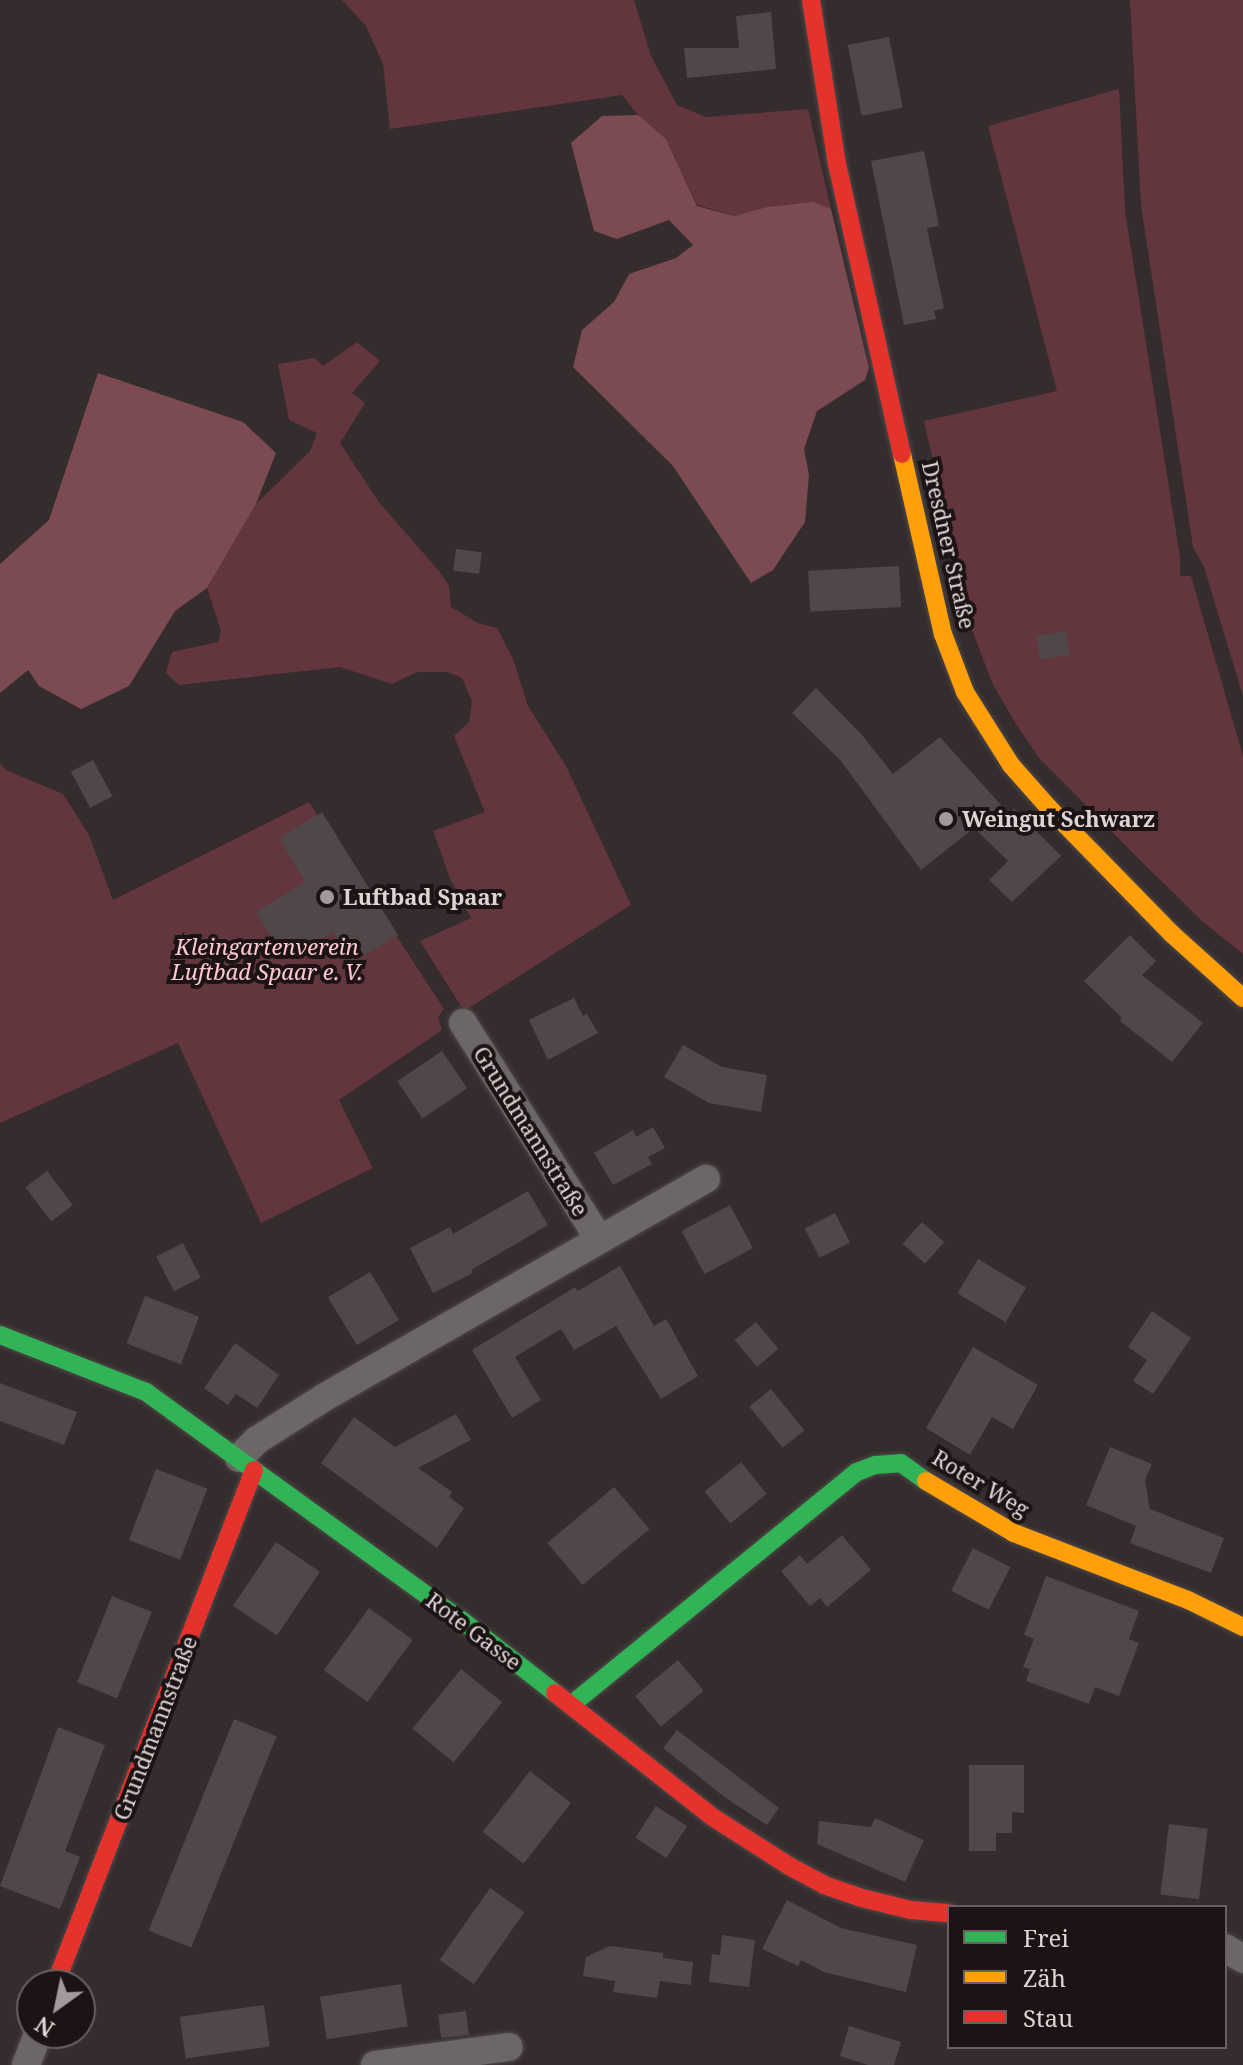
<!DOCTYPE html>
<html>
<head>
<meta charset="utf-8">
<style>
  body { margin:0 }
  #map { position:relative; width:1243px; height:2065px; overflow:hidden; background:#342c2d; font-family:"Noto Serif",serif }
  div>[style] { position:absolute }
  .green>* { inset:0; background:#63363d }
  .forest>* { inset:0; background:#7c4b52 }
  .building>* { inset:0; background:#4f4748; transform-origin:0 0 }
  .roads { filter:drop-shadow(0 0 2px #4f4848) drop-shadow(0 0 2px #4f4848) }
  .street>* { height:28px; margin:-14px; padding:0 14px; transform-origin:14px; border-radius:14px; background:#6c6666 }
  .fast>* { height:18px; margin:-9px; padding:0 9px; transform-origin:9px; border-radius:9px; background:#30b455 }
  .slow>* { height:18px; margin:-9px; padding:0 9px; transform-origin:9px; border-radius:9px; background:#ff9f0a }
  .jam>* { height:18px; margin:-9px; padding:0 9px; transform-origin:9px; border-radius:9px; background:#e5322d }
  .dots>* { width:22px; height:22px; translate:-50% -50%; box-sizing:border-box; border:4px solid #1b1314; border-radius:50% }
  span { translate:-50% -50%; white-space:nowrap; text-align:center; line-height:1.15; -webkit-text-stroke:8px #1b1314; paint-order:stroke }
  .street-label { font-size:22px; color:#dfd4d5 }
  .poi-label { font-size:22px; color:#dfd4d5; font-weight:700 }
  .left { translate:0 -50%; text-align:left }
  .park-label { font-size:22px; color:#ffc8ce; font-style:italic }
  .legend { position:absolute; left:947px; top:1905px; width:280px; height:144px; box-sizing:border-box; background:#1b1314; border:2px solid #696061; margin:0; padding:10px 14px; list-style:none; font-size:24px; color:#dfd4d5 }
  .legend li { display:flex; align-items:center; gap:16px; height:40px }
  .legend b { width:40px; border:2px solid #696061 }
  .north { position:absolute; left:16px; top:1969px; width:80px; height:80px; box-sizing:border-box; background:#1b1314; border:2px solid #696061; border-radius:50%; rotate:213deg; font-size:22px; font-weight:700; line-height:32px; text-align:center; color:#dfd4d5 }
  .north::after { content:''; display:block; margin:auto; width:28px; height:36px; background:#a3999a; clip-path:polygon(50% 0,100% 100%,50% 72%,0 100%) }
</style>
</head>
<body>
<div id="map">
  <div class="green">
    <i style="clip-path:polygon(342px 0,634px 0,651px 56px,677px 105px,706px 117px,808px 109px,831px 209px,767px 207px,734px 216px,697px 205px,666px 139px,638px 115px,622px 95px,390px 129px,383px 64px,366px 26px)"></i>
    <i style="clip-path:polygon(1130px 0,1243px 0,1243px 696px,1204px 567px,1193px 547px,1141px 205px)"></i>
    <i style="clip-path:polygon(1119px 89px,1125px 211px,1180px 557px,1180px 576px,1191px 576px,1243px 756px,1243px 954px,1202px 921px,1141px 861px,1039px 758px,1016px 724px,993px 685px,971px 627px,924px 421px,1057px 391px,988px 126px)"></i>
    <i style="clip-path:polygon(357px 342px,380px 361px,352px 393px,365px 403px,340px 443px,378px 501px,439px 571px,449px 586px,451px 607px,478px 623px,497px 628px,513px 659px,528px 706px,566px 766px,631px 905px,464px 1011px,420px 941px,471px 918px,451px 881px,433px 831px,485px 812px,454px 736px,469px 722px,472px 701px,462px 678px,448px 672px,417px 672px,392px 684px,340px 667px,179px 685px,166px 673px,172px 652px,218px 642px,221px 631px,207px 588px,256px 504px,310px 451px,317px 433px,289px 420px,278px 364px,315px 358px,323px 366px)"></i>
    <i style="clip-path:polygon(0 763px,6px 770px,63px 794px,89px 835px,113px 900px,309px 802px,444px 1009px,438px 1017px,442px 1030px,339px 1100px,373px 1168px,261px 1223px,178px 1043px,0 1123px)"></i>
  </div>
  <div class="forest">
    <i style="clip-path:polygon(638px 115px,666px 139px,697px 206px,734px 216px,767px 207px,813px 202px,831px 209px,869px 368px,865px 380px,817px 411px,804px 449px,809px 475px,805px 522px,773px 570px,751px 583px,673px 466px,573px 367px,582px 330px,614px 302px,629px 274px,676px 258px,693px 245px,669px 220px,617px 239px,594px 231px,571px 143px,602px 116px)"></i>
    <i style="clip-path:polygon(98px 373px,243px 422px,276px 453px,256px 504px,207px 588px,175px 611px,129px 686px,81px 709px,39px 686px,28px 670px,0 693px,0 564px,49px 520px)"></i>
  </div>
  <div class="building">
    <i style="clip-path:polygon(771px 12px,776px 69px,687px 78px,684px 48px,739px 48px,736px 16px)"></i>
    <i style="left:889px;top:37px;width:72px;height:42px;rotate:79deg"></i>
    <i style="clip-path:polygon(924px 151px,939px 226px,927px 228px,944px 308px,934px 311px,936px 319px,904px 325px,871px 161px)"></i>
    <i style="left:456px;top:549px;width:26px;height:22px;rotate:7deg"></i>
    <i style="left:899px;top:566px;width:41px;height:91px;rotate:87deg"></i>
    <i style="left:1066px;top:631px;width:24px;height:30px;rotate:81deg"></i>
    <i style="clip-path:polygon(816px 688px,862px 735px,893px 774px,940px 737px,1009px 814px,1014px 809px,1061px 856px,1012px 902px,989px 880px,1008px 861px,974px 828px,921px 870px,841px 761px,792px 713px)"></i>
    <i style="left:93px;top:760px;width:41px;height:25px;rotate:62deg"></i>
    <i style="clip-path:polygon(322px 812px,398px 935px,352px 963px,333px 932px,286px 961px,256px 912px,305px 882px,279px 838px)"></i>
    <i style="clip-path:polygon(1130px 935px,1156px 961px,1142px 975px,1203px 1023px,1172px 1062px,1120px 1021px,1122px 1018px,1084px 981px)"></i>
    <i style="clip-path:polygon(574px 998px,583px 1016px,587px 1014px,598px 1033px,548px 1060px,529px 1020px)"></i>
    <i style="clip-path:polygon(683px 1045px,722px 1067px,767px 1075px,761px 1112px,709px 1103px,664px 1077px)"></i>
    <i style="left:442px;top:1051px;width:45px;height:54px;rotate:56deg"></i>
    <i style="clip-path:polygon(653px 1127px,665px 1148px,648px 1157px,652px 1164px,613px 1185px,594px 1153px,633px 1130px,636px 1137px)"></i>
    <i style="left:47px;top:1171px;width:43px;height:27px;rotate:53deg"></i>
    <i style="clip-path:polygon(528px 1191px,548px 1225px,471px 1270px,473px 1273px,433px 1293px,410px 1248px,450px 1227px,453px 1234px)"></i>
    <i style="left:730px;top:1205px;width:49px;height:55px;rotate:62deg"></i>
    <i style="left:835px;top:1213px;width:33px;height:34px;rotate:63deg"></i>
    <i style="left:922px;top:1222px;width:30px;height:29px;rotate:42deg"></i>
    <i style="left:183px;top:1243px;width:39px;height:30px;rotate:63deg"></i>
    <i style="left:978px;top:1259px;width:56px;height:40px;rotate:31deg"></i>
    <i style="clip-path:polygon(620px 1266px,654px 1326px,666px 1319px,698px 1376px,661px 1399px,616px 1326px,574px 1350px,561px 1329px,515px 1357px,541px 1400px,512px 1418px,472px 1350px,575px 1287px,578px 1291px)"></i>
    <i style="left:370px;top:1272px;width:56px;height:49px;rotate:59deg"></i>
    <i style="left:145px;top:1296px;width:58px;height:51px;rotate:21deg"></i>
    <i style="clip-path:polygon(1152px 1311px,1191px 1338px,1153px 1394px,1133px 1381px,1147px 1360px,1128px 1347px)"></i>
    <i style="left:756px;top:1322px;width:35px;height:28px;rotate:50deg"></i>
    <i style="clip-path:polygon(235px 1343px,279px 1375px,257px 1408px,236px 1394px,228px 1405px,204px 1388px)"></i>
    <i style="clip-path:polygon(973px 1347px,1038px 1385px,1013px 1429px,992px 1417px,970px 1455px,926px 1428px)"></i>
    <i style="clip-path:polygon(0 1383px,77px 1412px,64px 1445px,0 1421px)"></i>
    <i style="left:771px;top:1389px;width:53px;height:28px;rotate:51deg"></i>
    <i style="clip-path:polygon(456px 1414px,471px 1440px,418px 1468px,452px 1492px,449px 1497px,464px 1508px,437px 1548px,321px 1463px,354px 1417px,395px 1447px)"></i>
    <i style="clip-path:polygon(1110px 1447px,1152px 1464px,1145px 1480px,1150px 1509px,1224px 1538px,1211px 1573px,1130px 1543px,1136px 1526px,1086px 1505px)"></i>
    <i style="left:741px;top:1462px;width:41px;height:47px;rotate:51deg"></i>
    <i style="left:156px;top:1469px;width:55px;height:76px;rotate:21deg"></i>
    <i style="left:614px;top:1487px;width:55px;height:87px;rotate:50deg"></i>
    <i style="clip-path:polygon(842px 1535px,871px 1570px,827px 1607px,820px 1598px,810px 1606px,781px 1571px,800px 1555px,807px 1564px)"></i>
    <i style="left:276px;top:1542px;width:53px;height:77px;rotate:34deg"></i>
    <i style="left:973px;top:1548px;width:42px;height:48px;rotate:27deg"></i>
    <i style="clip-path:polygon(1046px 1576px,1139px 1611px,1129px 1639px,1139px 1643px,1119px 1696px,1095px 1687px,1089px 1704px,1026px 1681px,1030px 1669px,1023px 1667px,1034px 1639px,1024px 1635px)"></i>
    <i style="left:112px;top:1596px;width:43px;height:93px;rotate:22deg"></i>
    <i style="left:369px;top:1608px;width:54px;height:77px;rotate:36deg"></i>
    <i style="left:678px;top:1660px;width:40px;height:56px;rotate:50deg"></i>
    <i style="left:461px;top:1669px;width:53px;height:77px;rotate:39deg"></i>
    <i style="left:234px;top:1719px;width:46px;height:228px;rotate:22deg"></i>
    <i style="clip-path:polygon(58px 1727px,105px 1745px,65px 1851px,80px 1857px,60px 1909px,0 1886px)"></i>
    <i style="clip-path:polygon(677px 1730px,779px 1808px,767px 1825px,727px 1799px,663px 1748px)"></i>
    <i style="clip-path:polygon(969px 1765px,1024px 1765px,1024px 1813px,1012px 1812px,1012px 1833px,996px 1833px,996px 1851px,969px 1851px)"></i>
    <i style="left:530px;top:1771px;width:52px;height:77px;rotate:38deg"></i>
    <i style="left:656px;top:1806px;width:37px;height:38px;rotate:33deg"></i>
    <i style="clip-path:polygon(875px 1818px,924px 1840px,905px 1882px,817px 1844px,819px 1821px,871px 1827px)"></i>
    <i style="left:1169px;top:1824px;width:39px;height:71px;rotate:7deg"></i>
    <i style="left:490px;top:1888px;width:42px;height:88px;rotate:35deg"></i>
    <i style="clip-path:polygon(787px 1900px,841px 1928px,917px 1945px,906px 1992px,824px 1972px,801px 1960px,798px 1966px,762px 1949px)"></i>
    <i style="clip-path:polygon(722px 1935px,755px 1940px,749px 1987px,709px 1982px,712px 1954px,720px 1955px)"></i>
    <i style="clip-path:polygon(610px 1946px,663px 1953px,663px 1958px,693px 1962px,691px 1985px,660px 1981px,657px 1998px,613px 1992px,615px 1981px,583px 1976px,586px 1957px)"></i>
    <i style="left:401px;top:1984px;width:43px;height:82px;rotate:81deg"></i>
    <i style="left:264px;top:2005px;width:42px;height:85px;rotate:82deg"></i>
    <i style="left:466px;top:2011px;width:24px;height:28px;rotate:83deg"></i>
    <i style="clip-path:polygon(849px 2026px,901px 2042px,894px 2065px,868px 2065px,840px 2056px)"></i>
  </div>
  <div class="roads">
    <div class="street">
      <i style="left:463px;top:1023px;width:255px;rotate:57.8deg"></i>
      <i style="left:239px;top:1458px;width:25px;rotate:-45deg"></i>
      <i style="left:257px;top:1440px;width:80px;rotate:-32.3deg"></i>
      <i style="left:325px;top:1397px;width:439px;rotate:-29.8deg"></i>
      <i style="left:1225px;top:1948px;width:21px;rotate:31deg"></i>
      <i style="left:26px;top:2065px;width:34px;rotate:-69deg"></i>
      <i style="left:375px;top:2065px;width:135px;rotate:-7.7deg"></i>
    </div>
    <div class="fast">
      <i style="left:0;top:1335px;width:157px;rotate:21.3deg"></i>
      <i style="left:146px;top:1392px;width:387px;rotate:35.9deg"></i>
      <i style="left:460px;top:1619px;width:120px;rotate:37.9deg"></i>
      <i style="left:571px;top:1705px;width:369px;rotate:-39.2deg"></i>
      <i style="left:857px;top:1472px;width:19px;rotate:-21deg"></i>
      <i style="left:875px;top:1465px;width:26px;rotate:-4deg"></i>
      <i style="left:901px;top:1463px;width:31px;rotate:36deg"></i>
    </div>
    <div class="slow">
      <i style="left:902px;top:454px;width:185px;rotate:77.2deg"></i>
      <i style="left:943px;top:634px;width:62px;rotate:69.2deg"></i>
      <i style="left:965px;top:692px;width:86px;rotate:57.8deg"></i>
      <i style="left:1011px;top:765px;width:57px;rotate:48.5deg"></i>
      <i style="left:1049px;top:808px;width:176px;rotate:45.7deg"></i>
      <i style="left:1172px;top:934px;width:96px;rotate:42deg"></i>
      <i style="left:926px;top:1481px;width:102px;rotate:30.6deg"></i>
      <i style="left:1014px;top:1533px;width:186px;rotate:21.1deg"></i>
      <i style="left:1188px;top:1600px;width:61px;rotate:26.1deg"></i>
    </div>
    <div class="jam">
      <i style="left:811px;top:0;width:166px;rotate:81deg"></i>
      <i style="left:837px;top:164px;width:297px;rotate:77.4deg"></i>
      <i style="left:555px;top:1693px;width:202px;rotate:38.2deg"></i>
      <i style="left:714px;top:1818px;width:89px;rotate:32.6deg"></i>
      <i style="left:789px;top:1866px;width:40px;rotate:28deg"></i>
      <i style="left:824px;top:1885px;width:40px;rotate:18.9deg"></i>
      <i style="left:862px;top:1898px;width:50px;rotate:13.8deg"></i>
      <i style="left:911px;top:1910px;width:38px;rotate:5deg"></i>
      <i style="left:55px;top:1985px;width:552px;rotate:-68.87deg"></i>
    </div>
  </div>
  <div class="dots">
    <i style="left:946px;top:819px;background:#a3999a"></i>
    <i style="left:327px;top:897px;background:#a3999a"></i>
  </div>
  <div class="street-label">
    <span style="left:949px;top:545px;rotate:77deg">Dresdner Straße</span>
    <span style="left:531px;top:1131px;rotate:58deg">Grundmannstraße</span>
    <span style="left:981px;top:1483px;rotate:31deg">Roter Weg</span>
    <span style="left:474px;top:1631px;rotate:37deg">Rote Gasse</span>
    <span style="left:155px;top:1728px;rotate:-69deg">Grundmannstraße</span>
  </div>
  <div class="poi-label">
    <span class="left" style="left:962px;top:819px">Weingut Schwarz</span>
    <span class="left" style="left:343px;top:897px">Luftbad Spaar</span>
  </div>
  <div class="park-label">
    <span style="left:267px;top:959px">Kleingartenverein<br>Luftbad Spaar e. V.</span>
  </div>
  <ul class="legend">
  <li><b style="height:10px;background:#30b455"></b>Frei</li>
  <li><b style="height:10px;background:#ff9f0a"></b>Zäh</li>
  <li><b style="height:10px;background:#e5322d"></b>Stau</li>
  </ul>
  <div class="north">N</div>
</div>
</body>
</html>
